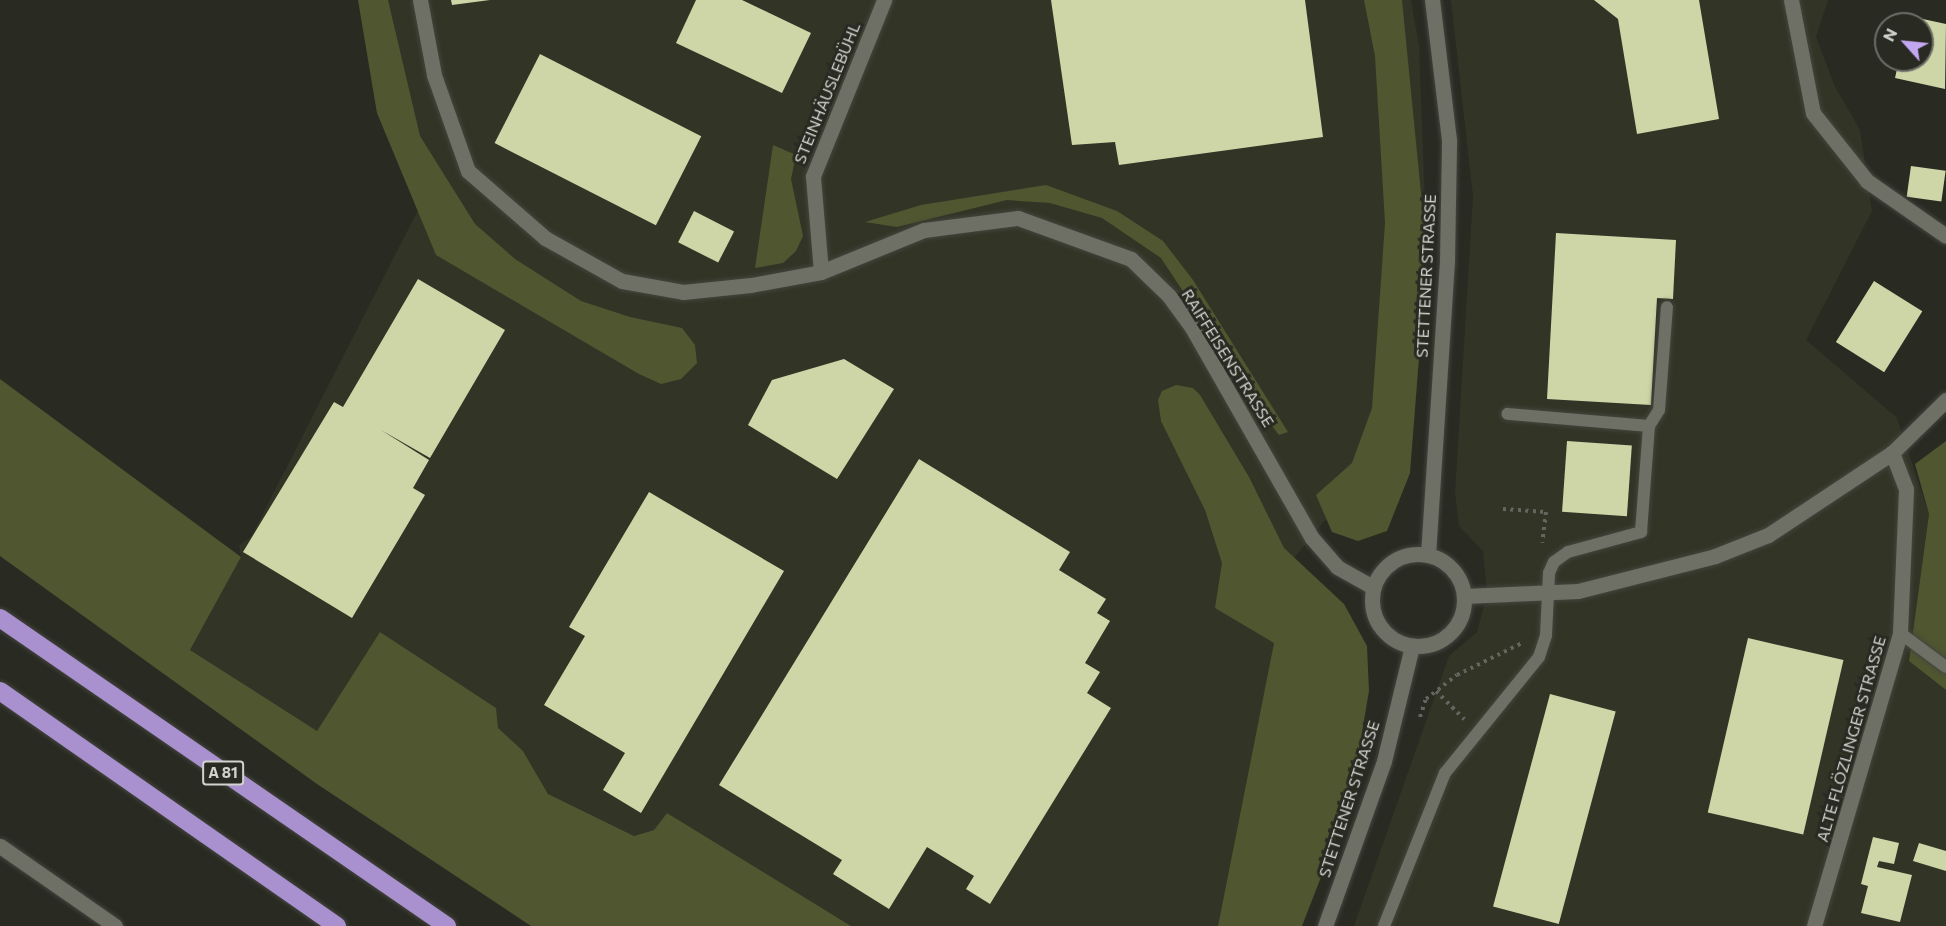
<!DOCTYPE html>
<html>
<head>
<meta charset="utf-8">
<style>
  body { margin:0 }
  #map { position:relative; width:1946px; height:926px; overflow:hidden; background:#292a22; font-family:Commissioner,sans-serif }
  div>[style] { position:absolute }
  .built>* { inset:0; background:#323526 }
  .green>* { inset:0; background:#505630 }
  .building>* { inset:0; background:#ced6a8; transform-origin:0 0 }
  .path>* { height:4px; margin-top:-2px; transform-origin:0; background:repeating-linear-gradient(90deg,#64655e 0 3px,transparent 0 7.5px) }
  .roads { filter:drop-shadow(0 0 2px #43453e) drop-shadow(0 0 2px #43453e) }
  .service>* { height:12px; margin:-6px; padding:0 6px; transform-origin:6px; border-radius:6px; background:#6e7066 }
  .minor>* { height:15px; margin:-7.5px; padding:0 7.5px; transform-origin:7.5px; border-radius:7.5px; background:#6e7066 }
  .tertiary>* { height:15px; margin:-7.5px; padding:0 7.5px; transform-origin:7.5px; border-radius:7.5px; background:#6e7066 }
  .tertiary>.ring { margin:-7.5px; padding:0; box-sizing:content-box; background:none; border:15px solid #6e7066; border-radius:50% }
  .motorway>* { height:18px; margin:-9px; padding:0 9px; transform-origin:9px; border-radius:9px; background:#a990cf }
  span { translate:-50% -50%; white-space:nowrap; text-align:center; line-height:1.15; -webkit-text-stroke:6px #292a22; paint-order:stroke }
  .shield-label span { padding:2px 4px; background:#292a22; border:2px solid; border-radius:4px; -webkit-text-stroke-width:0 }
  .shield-label { font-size:15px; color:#d2d3ce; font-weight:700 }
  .street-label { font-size:16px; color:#d2d3ce }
  .north { position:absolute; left:1874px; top:12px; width:60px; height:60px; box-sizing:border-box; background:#292a22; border:2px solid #6d6e67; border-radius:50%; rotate:297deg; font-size:16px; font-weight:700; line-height:24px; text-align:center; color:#d2d3ce }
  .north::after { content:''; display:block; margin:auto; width:21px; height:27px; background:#c4a7f1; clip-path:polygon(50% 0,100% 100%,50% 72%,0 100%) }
</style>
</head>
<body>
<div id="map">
  <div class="built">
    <i style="clip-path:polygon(358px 0,1411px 0,1419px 46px,1427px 255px,1414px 424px,1399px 503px,1342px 529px,1326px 519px,1290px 563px,1218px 926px,851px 926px,667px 813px,654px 830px,634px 836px,548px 794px,523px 751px,381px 632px,317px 731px,190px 650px,241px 557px,239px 545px,251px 537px,418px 210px,377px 113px)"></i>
    <i style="clip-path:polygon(1451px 0,1828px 0,1816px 37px,1835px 87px,1860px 130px,1872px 211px,1806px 340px,1897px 418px,1929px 514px,1909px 661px,1946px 690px,1946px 926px,1354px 926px,1449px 656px,1477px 632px,1487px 594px,1483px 551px,1459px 526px,1455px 493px,1473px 196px)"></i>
  </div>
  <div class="green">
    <i style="clip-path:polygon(358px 0,388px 0,420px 136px,475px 224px,515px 259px,581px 301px,630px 317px,682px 328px,695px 345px,697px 363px,681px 379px,661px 384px,639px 374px,436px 255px,377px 113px)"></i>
    <i style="clip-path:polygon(1364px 0,1402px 0,1427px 254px,1410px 473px,1387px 531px,1358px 541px,1332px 532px,1316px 495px,1352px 463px,1372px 408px,1385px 223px,1375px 56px)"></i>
    <i style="clip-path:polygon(773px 145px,796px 155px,791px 179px,803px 236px,796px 251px,783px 263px,755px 268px)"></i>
    <i style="clip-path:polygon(1046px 185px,1117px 211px,1163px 241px,1193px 280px,1288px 432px,1279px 435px,1272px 426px,1161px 258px,1102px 218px,1050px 203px,1007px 200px,897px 227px,865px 222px,921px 205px)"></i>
    <i style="clip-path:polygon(0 379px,241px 557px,190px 650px,317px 731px,380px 632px,496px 708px,498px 728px,523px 751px,548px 794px,634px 836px,654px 830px,667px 813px,851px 926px,531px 926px,317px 784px,0 556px)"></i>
    <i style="clip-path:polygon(1176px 385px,1193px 388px,1200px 395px,1249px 477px,1284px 548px,1344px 604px,1367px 646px,1369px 691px,1359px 750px,1335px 841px,1302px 926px,1218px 926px,1274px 643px,1215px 608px,1222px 563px,1205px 510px,1161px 421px,1158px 400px,1162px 391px)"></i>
    <i style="clip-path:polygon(1946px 441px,1946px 690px,1909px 661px,1929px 514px,1915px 464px)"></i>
  </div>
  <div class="building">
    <i style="clip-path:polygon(451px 0,490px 0,452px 5px)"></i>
    <i style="clip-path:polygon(696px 0,742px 0,811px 33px,782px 93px,676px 43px)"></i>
    <i style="clip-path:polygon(1051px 0,1305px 0,1323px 137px,1119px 165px,1115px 142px,1072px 145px)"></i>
    <i style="clip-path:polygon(1594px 0,1699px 0,1719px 119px,1637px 134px,1618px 19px)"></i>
    <i style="clip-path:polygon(1909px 16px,1946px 24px,1945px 89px,1895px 78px,1899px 60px,1922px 60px,1922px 24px,1907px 24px)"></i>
    <i style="left:540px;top:54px;width:181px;height:100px;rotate:27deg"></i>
    <i style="left:1911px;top:166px;width:35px;height:31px;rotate:8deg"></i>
    <i style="left:694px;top:211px;width:45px;height:35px;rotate:27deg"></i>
    <i style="clip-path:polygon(1556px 233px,1676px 240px,1673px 299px,1657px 298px,1651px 405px,1547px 399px)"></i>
    <i style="clip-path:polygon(418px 279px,505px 330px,430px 458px,381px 430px,429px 460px,413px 488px,425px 495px,352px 618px,243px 552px,334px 402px,343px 407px)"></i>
    <i style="left:1874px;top:281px;width:57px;height:72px;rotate:32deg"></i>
    <i style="clip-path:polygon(844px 359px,894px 389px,837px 479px,748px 425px,772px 380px)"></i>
    <i style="left:1567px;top:441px;width:65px;height:71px;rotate:4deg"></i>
    <i style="clip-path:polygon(919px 459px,1070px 552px,1059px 570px,1106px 599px,1097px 613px,1110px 621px,1085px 663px,1100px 672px,1087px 693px,1111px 708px,990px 904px,966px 889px,974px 876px,927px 847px,889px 909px,833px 874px,842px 860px,719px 785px)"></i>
    <i style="clip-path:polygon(649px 492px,784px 571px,641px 813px,603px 790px,625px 753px,544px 705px,585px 636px,569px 627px)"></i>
    <i style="left:1748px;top:638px;width:98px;height:179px;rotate:13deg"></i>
    <i style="left:1550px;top:694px;width:68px;height:220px;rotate:15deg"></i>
    <i style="clip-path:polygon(1873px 837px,1899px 843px,1894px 864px,1879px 861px,1877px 867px,1912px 875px,1900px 922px,1861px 913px,1868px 886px,1861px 884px)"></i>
    <i style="clip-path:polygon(1919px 843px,1946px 851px,1946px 871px,1913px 861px)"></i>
  </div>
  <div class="path">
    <i style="left:1503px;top:509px;width:43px;rotate:4deg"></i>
    <i style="left:1546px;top:512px;width:31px;rotate:97deg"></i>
    <i style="left:1436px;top:691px;width:40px;rotate:45deg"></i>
    <i style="left:1420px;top:717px;width:19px;rotate:-72deg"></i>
    <i style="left:1426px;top:699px;width:39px;rotate:-38deg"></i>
    <i style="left:1457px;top:675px;width:72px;rotate:-26.2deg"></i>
  </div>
  <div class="roads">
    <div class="service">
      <i style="left:1649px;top:426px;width:19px;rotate:-58deg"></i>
      <i style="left:1659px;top:410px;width:103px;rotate:-85.6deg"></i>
      <i style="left:1900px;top:633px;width:57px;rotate:36.5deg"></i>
      <i style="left:1384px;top:926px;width:165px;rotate:-68.3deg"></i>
      <i style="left:1445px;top:773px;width:149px;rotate:-51deg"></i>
      <i style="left:1539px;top:657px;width:23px;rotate:-72deg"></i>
      <i style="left:1546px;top:635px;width:62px;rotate:-87.2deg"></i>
      <i style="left:1549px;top:573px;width:12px;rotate:-66deg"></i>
      <i style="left:1554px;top:562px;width:17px;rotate:-36deg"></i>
      <i style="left:1568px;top:552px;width:76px;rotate:-15.3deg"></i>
      <i style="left:1641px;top:532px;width:106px;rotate:-85.7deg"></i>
      <i style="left:1649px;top:426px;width:142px;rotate:-175.1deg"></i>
    </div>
    <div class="minor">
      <i style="left:420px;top:0;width:76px;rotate:79.4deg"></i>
      <i style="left:434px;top:75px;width:102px;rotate:70.5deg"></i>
      <i style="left:468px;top:171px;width:102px;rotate:41deg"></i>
      <i style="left:545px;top:238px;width:88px;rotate:29.2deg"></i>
      <i style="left:622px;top:281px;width:62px;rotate:10.2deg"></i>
      <i style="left:683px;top:292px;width:68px;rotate:-5.9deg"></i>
      <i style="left:751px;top:285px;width:71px;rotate:-10.5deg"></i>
      <i style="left:821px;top:272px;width:111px;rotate:-22.2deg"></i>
      <i style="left:924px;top:230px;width:95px;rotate:-7.3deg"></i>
      <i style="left:1018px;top:218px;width:120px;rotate:19.9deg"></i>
      <i style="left:1131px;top:259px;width:53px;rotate:44.2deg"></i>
      <i style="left:1169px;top:296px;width:37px;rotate:54deg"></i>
      <i style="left:1191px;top:326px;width:244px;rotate:60.3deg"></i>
      <i style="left:1312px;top:538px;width:38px;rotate:49deg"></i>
      <i style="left:1337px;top:567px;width:41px;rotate:29.1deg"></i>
      <i style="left:1791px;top:0;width:115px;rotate:79deg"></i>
      <i style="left:1813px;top:113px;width:87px;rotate:51.5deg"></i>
      <i style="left:1867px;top:181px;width:96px;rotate:34.8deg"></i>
      <i style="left:821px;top:272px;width:96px;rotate:-94.8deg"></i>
      <i style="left:813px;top:176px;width:190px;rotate:-68deg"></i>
      <i style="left:1464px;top:596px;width:114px;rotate:-2.5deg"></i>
      <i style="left:1578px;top:591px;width:141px;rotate:-14.3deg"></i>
      <i style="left:1715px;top:556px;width:57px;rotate:-21.6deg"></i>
      <i style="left:1768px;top:535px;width:149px;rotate:-33.5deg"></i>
      <i style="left:1892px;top:453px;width:76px;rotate:-44.5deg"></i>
      <i style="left:1814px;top:926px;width:305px;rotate:-73.6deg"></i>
      <i style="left:1900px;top:633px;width:144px;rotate:-87.6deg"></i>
      <i style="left:1906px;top:489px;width:39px;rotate:-111deg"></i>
    </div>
    <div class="tertiary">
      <i class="ring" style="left:1372px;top:554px;width:77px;height:77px"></i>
      <i style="left:1428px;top:555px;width:296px;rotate:-86.3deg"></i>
      <i style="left:1447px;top:260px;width:120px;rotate:-89deg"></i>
      <i style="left:1449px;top:140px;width:141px;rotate:-96.9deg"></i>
      <i style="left:0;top:846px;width:140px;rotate:34.8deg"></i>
      <i style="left:1325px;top:926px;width:175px;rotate:-70.3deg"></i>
      <i style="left:1384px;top:761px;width:118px;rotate:-76.3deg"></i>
    </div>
    <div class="motorway">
      <i style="left:0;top:618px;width:543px;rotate:34.57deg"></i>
      <i style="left:0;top:691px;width:411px;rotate:34.9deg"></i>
    </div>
  </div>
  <div class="shield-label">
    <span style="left:223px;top:773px">A 81</span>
  </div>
  <div class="street-label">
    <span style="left:827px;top:93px;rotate:-68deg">STEINHÄUSLEBÜHL</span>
    <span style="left:1426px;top:276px;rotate:-87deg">STETTENER STRASSE</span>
    <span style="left:1228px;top:358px;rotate:58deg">RAIFFEISENSTRASSE</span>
    <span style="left:1851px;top:739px;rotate:-74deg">ALTE FLÖZLINGER STRASSE</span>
    <span style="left:1349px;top:799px;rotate:-72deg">STETTENER STRASSE</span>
  </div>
  <div class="north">N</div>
</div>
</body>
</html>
